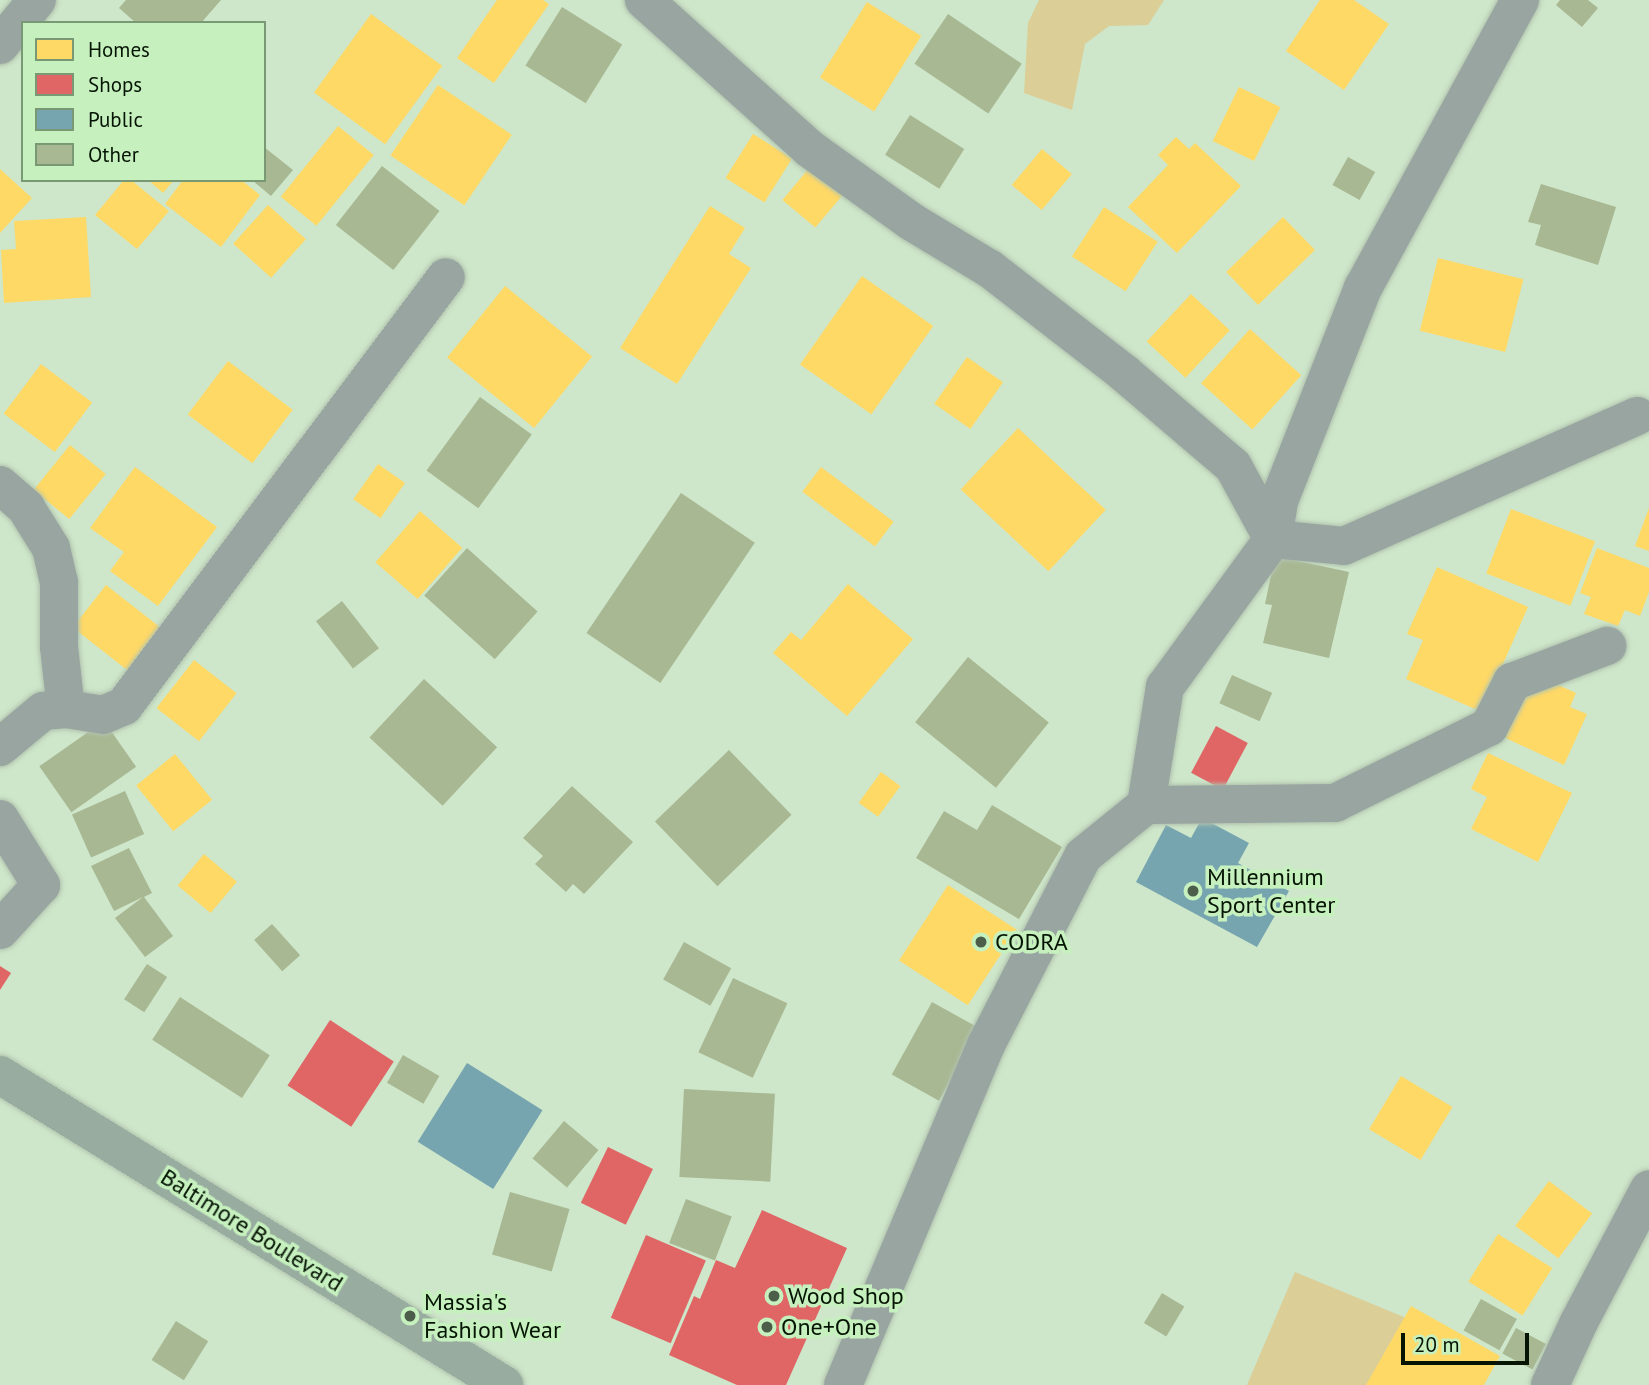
<!DOCTYPE html>
<html>
<head>
<meta charset="utf-8">
<style>
  body { margin:0 }
  #map { position:relative; width:1649px; height:1385px; overflow:hidden; background:#cee6ca; font-family:"PT Sans",sans-serif }
  div>[style] { position:absolute }
  .green>* { inset:0; background:#dbce96 }
  .homes>* { inset:0; background:#ffd966; transform-origin:0 0 }
  .shops>* { inset:0; background:#e06666; transform-origin:0 0 }
  .public>* { inset:0; background:#76a5af; transform-origin:0 0 }
  .building>* { inset:0; background:#a8b892; transform-origin:0 0 }
  .roads { filter:drop-shadow(0 0 2px #b0c2ad) drop-shadow(0 0 2px #b0c2ad) }
  .street>* { height:38px; margin:-19px; padding:0 19px; transform-origin:19px; border-radius:19px; background:#98a5a1 }
  .highway>* { height:38px; margin:-19px; padding:0 19px; transform-origin:19px; border-radius:19px; background:#98ac9f }
  .dots>* { width:19px; height:19px; translate:-50% -50%; box-sizing:border-box; border:4px solid #c6f1bf; border-radius:50% }
  span { translate:-50% -50%; white-space:nowrap; text-align:center; line-height:1.15; -webkit-text-stroke:7px #c6f1bf; paint-order:stroke }
  .poi-label { font-size:24px; color:#061404 }
  .left { translate:0 -50%; text-align:left }
  .street-label { font-size:24px; color:#061404 }
  .legend { position:absolute; left:21px; top:21px; width:245px; height:161px; box-sizing:border-box; background:#c6f1bf; border:2px solid #799974; margin:0; padding:9px 12px; list-style:none; font-size:21px; color:#061404 }
  .legend li { display:flex; align-items:center; gap:14px; height:35px }
  .legend b { width:35px; border:2px solid #799974 }
  .scale { position:absolute; left:1401px; top:1333px; width:128px; height:32px; box-sizing:border-box; border:4px solid #061404; border-top:0; padding-left:9px; font-size:21px; line-height:24px; white-space:nowrap; color:#061404; -webkit-text-stroke:5px #c6f1bf; paint-order:stroke }
</style>
</head>
<body>
<div id="map">
  <div class="green">
    <i style="clip-path:polygon(1039px 0,1164px 0,1148px 25px,1109px 26px,1085px 44px,1072px 110px,1024px 93px,1028px 23px)"></i>
    <i style="clip-path:polygon(1295px 1272px,1411px 1320px,1384px 1385px,1247px 1385px)"></i>
  </div>
  <div class="homes">
    <i style="clip-path:polygon(497px 0,543px 0,549px 4px,494px 83px,457px 58px)"></i>
    <i style="clip-path:polygon(1320px 0,1354px 0,1389px 24px,1344px 90px,1286px 51px)"></i>
    <i style="left:867px;top:2px;width:64px;height:89px;rotate:32deg"></i>
    <i style="left:371px;top:14px;width:88px;height:97px;rotate:36deg"></i>
    <i style="left:438px;top:85px;width:89px;height:85px;rotate:34deg"></i>
    <i style="left:1239px;top:87px;width:46px;height:60px;rotate:26deg"></i>
    <i style="left:338px;top:126px;width:46px;height:91px;rotate:39deg"></i>
    <i style="left:753px;top:134px;width:46px;height:52px;rotate:32deg"></i>
    <i style="clip-path:polygon(1176px 137px,1189px 149px,1195px 143px,1241px 186px,1177px 253px,1128px 207px,1168px 165px,1158px 155px)"></i>
    <i style="left:1042px;top:149px;width:39px;height:47px;rotate:40deg"></i>
    <i style="left:810px;top:167px;width:43px;height:43px;rotate:40deg"></i>
    <i style="clip-path:polygon(0 169px,32px 198px,0 233px)"></i>
    <i style="clip-path:polygon(124px 180px,131px 180px,169px 211px,137px 249px,95px 215px)"></i>
    <i style="clip-path:polygon(148px 180px,174px 180px,163px 193px)"></i>
    <i style="clip-path:polygon(183px 180px,241px 180px,260px 195px,221px 247px,165px 204px)"></i>
    <i style="left:268px;top:205px;width:51px;height:52px;rotate:42deg"></i>
    <i style="clip-path:polygon(710px 206px,745px 228px,729px 254px,751px 268px,677px 384px,620px 348px)"></i>
    <i style="left:1104px;top:207px;width:64px;height:59px;rotate:33deg"></i>
    <i style="clip-path:polygon(86px 217px,91px 297px,4px 303px,1px 250px,16px 249px,14px 221px)"></i>
    <i style="left:1283px;top:217px;width:46px;height:79px;rotate:46deg"></i>
    <i style="left:1438px;top:258px;width:88px;height:75px;rotate:14deg"></i>
    <i style="left:862px;top:276px;width:87px;height:108px;rotate:35deg"></i>
    <i style="left:505px;top:286px;width:112px;height:92px;rotate:39deg"></i>
    <i style="left:1191px;top:294px;width:53px;height:65px;rotate:43deg"></i>
    <i style="left:1250px;top:329px;width:69px;height:73px;rotate:42deg"></i>
    <i style="left:967px;top:357px;width:44px;height:57px;rotate:35deg"></i>
    <i style="left:228px;top:361px;width:81px;height:67px;rotate:37deg"></i>
    <i style="left:41px;top:364px;width:64px;height:62px;rotate:37deg"></i>
    <i style="left:1018px;top:428px;width:120px;height:84px;rotate:43deg"></i>
    <i style="left:70px;top:445px;width:46px;height:58px;rotate:39deg"></i>
    <i style="left:378px;top:464px;width:33px;height:43px;rotate:35deg"></i>
    <i style="clip-path:polygon(135px 467px,217px 527px,158px 606px,110px 571px,124px 552px,90px 528px)"></i>
    <i style="left:821px;top:467px;width:91px;height:31px;rotate:37deg"></i>
    <i style="clip-path:polygon(1649px 508px,1649px 551px,1635px 546px)"></i>
    <i style="left:1511px;top:509px;width:90px;height:69px;rotate:21deg"></i>
    <i style="left:420px;top:511px;width:56px;height:68px;rotate:41deg"></i>
    <i style="clip-path:polygon(1597px 548px,1649px 568px,1649px 592px,1640px 616px,1625px 610px,1618px 626px,1584px 614px,1591px 597px,1580px 593px)"></i>
    <i style="clip-path:polygon(1437px 567px,1528px 607px,1482px 712px,1406px 679px,1423px 640px,1407px 634px)"></i>
    <i style="clip-path:polygon(848px 584px,913px 639px,847px 716px,773px 653px,791px 632px,801px 640px)"></i>
    <i style="left:106px;top:585px;width:80px;height:54px;rotate:38deg"></i>
    <i style="left:194px;top:660px;width:54px;height:61px;rotate:38deg"></i>
    <i style="clip-path:polygon(1543px 678px,1576px 693px,1570px 707px,1587px 714px,1564px 765px,1501px 736px,1524px 687px)"></i>
    <i style="clip-path:polygon(1488px 753px,1572px 793px,1538px 862px,1471px 829px,1487px 797px,1471px 789px)"></i>
    <i style="left:175px;top:754px;width:59px;height:50px;rotate:51deg"></i>
    <i style="left:881px;top:772px;width:24px;height:38px;rotate:36deg"></i>
    <i style="left:204px;top:854px;width:43px;height:41px;rotate:40deg"></i>
    <i style="left:948px;top:885px;width:82px;height:90px;rotate:33deg"></i>
    <i style="left:1401px;top:1076px;width:60px;height:62px;rotate:31deg"></i>
    <i style="left:1549px;top:1181px;width:54px;height:56px;rotate:37deg"></i>
    <i style="left:1498px;top:1234px;width:64px;height:56px;rotate:32deg"></i>
    <i style="clip-path:polygon(1411px 1306px,1500px 1356px,1484px 1385px,1366px 1385px)"></i>
  </div>
  <div class="shops">
    <i style="left:1216px;top:726px;width:36px;height:53px;rotate:28deg"></i>
    <i style="clip-path:polygon(0 966px,11px 973px,0 990px)"></i>
    <i style="left:330px;top:1020px;width:76px;height:78px;rotate:33deg"></i>
    <i style="left:608px;top:1147px;width:50px;height:62px;rotate:26deg"></i>
    <i style="clip-path:polygon(762px 1210px,847px 1248px,786px 1385px,737px 1385px,669px 1355px,694px 1296px,700px 1299px,716px 1260px,735px 1268px)"></i>
    <i style="left:646px;top:1235px;width:65px;height:90px;rotate:23deg"></i>
  </div>
  <div class="public">
    <i style="clip-path:polygon(1202px 818px,1249px 843px,1238px 863px,1289px 891px,1257px 947px,1136px 882px,1166px 825px,1191px 838px)"></i>
    <i style="left:467px;top:1063px;width:89px;height:93px;rotate:32deg"></i>
  </div>
  <div class="building">
    <i style="clip-path:polygon(126px 0,221px 0,201px 23px,136px 23px,119px 8px)"></i>
    <i style="clip-path:polygon(1560px 0,1588px 0,1598px 8px,1582px 27px,1556px 5px)"></i>
    <i style="left:562px;top:7px;width:71px;height:69px;rotate:32deg"></i>
    <i style="left:948px;top:14px;width:89px;height:60px;rotate:34deg"></i>
    <i style="left:910px;top:115px;width:64px;height:47px;rotate:32deg"></i>
    <i style="clip-path:polygon(264px 147px,293px 170px,271px 196px,252px 180px,264px 180px)"></i>
    <i style="left:1348px;top:157px;width:31px;height:32px;rotate:29deg"></i>
    <i style="left:382px;top:166px;width:73px;height:75px;rotate:38deg"></i>
    <i style="clip-path:polygon(1541px 184px,1616px 207px,1598px 265px,1535px 245px,1541px 225px,1528px 222px)"></i>
    <i style="left:480px;top:397px;width:64px;height:91px;rotate:36deg"></i>
    <i style="left:681px;top:493px;width:89px;height:169px;rotate:34deg"></i>
    <i style="left:467px;top:548px;width:95px;height:64px;rotate:42deg"></i>
    <i style="clip-path:polygon(1275px 556px,1349px 572px,1329px 658px,1263px 643px,1272px 605px,1265px 604px)"></i>
    <i style="left:342px;top:601px;width:60px;height:33px;rotate:52deg"></i>
    <i style="left:968px;top:657px;width:104px;height:84px;rotate:39deg"></i>
    <i style="left:1232px;top:675px;width:44px;height:31px;rotate:24deg"></i>
    <i style="left:424px;top:679px;width:100px;height:80px;rotate:43deg"></i>
    <i style="left:104px;top:721px;width:56px;height:79px;rotate:55deg"></i>
    <i style="left:729px;top:750px;width:90px;height:103px;rotate:46deg"></i>
    <i style="clip-path:polygon(572px 786px,633px 842px,584px 894px,573px 884px,566px 892px,535px 864px,543px 856px,523px 838px)"></i>
    <i style="left:125px;top:791px;width:47px;height:58px;rotate:66deg"></i>
    <i style="clip-path:polygon(992px 805px,1062px 847px,1019px 919px,916px 858px,944px 811px,977px 830px)"></i>
    <i style="clip-path:polygon(129px 848px,152px 893px,144px 897px,173px 936px,145px 957px,115px 918px,143px 897px,114px 911px,91px 866px)"></i>
    <i style="left:272px;top:924px;width:42px;height:24px;rotate:48deg"></i>
    <i style="left:684px;top:942px;width:54px;height:43px;rotate:29deg"></i>
    <i style="left:147px;top:964px;width:24px;height:42px;rotate:33deg"></i>
    <i style="left:733px;top:978px;width:60px;height:82px;rotate:25deg"></i>
    <i style="left:180px;top:997px;width:107px;height:51px;rotate:33deg"></i>
    <i style="left:932px;top:1002px;width:54px;height:83px;rotate:29deg"></i>
    <i style="left:403px;top:1055px;width:42px;height:32px;rotate:30deg"></i>
    <i style="left:684px;top:1089px;width:91px;height:88px;rotate:3deg"></i>
    <i style="left:564px;top:1121px;width:45px;height:49px;rotate:40deg"></i>
    <i style="left:510px;top:1192px;width:62px;height:65px;rotate:16deg"></i>
    <i style="left:686px;top:1199px;width:49px;height:47px;rotate:21deg"></i>
    <i style="left:1162px;top:1293px;width:26px;height:35px;rotate:31deg"></i>
    <i style="left:1481px;top:1299px;width:41px;height:36px;rotate:29deg"></i>
    <i style="left:176px;top:1321px;width:38px;height:46px;rotate:32deg"></i>
    <i style="left:1516px;top:1328px;width:34px;height:29px;rotate:28deg"></i>
  </div>
  <div class="roads">
    <div class="street">
      <i style="left:644px;top:0;width:223px;rotate:41.9deg"></i>
      <i style="left:810px;top:149px;width:125px;rotate:35.6deg"></i>
      <i style="left:912px;top:222px;width:91px;rotate:31.1deg"></i>
      <i style="left:990px;top:269px;width:170px;rotate:37.8deg"></i>
      <i style="left:1124px;top:373px;width:143px;rotate:40.5deg"></i>
      <i style="left:1233px;top:466px;width:83px;rotate:61.3deg"></i>
      <i style="left:1273px;top:539px;width:71px;rotate:5.6deg"></i>
      <i style="left:1344px;top:546px;width:321px;rotate:-23.9deg"></i>
      <i style="left:0;top:45px;width:58px;rotate:-50.6deg"></i>
      <i style="left:0;top:485px;width:35px;rotate:41deg"></i>
      <i style="left:26px;top:508px;width:47px;rotate:58deg"></i>
      <i style="left:51px;top:548px;width:35px;rotate:77deg"></i>
      <i style="left:59px;top:582px;width:65px;rotate:90deg"></i>
      <i style="left:59px;top:647px;width:62px;rotate:83.6deg"></i>
      <i style="left:0;top:747px;width:56px;rotate:-39.9deg"></i>
      <i style="left:43px;top:711px;width:23px;rotate:-5deg"></i>
      <i style="left:66px;top:709px;width:37px;rotate:9deg"></i>
      <i style="left:103px;top:715px;width:23px;rotate:-23deg"></i>
      <i style="left:124px;top:706px;width:536px;rotate:-53.11deg"></i>
      <i style="left:1146px;top:805px;width:189px;rotate:-0.6deg"></i>
      <i style="left:1335px;top:803px;width:172px;rotate:-26.3deg"></i>
      <i style="left:1489px;top:727px;width:51px;rotate:-62.9deg"></i>
      <i style="left:1512px;top:682px;width:102px;rotate:-20.8deg"></i>
      <i style="left:0;top:819px;width:78px;rotate:58.2deg"></i>
      <i style="left:41px;top:885px;width:61px;rotate:132.3deg"></i>
      <i style="left:843px;top:1385px;width:369px;rotate:-67.2deg"></i>
      <i style="left:986px;top:1045px;width:212px;rotate:-62.8deg"></i>
      <i style="left:1083px;top:856px;width:81px;rotate:-39deg"></i>
      <i style="left:1146px;top:805px;width:120px;rotate:-80.9deg"></i>
      <i style="left:1165px;top:687px;width:183px;rotate:-53.9deg"></i>
      <i style="left:1273px;top:539px;width:38px;rotate:-81deg"></i>
      <i style="left:1279px;top:501px;width:229px;rotate:-68.5deg"></i>
      <i style="left:1363px;top:288px;width:328px;rotate:-61.4deg"></i>
      <i style="left:1550px;top:1385px;width:69px;rotate:-65.3deg"></i>
      <i style="left:1579px;top:1322px;width:150px;rotate:-62.2deg"></i>
    </div>
    <div class="highway">
      <i style="left:0;top:1075px;width:592px;rotate:31.59deg"></i>
    </div>
  </div>
  <div class="dots">
    <i style="left:1193px;top:891px;background:#4c5e49"></i>
    <i style="left:981px;top:942px;background:#4c5e49"></i>
    <i style="left:774px;top:1296px;background:#4c5e49"></i>
    <i style="left:410px;top:1316px;background:#4c5e49"></i>
    <i style="left:767px;top:1327px;background:#4c5e49"></i>
  </div>
  <div class="poi-label">
    <span class="left" style="left:1207px;top:891px">Millennium<br>Sport Center</span>
    <span class="left" style="left:995px;top:942px">CODRA</span>
    <span class="left" style="left:788px;top:1296px">Wood Shop</span>
    <span class="left" style="left:424px;top:1316px">Massia's<br>Fashion Wear</span>
    <span class="left" style="left:781px;top:1327px">One+One</span>
  </div>
  <div class="street-label">
    <span style="left:252px;top:1230px;rotate:32deg">Baltimore Boulevard</span>
  </div>
  <ul class="legend">
  <li><b style="height:19px;background:#ffd966"></b>Homes</li>
  <li><b style="height:19px;background:#e06666"></b>Shops</li>
  <li><b style="height:19px;background:#76a5af"></b>Public</li>
  <li><b style="height:19px;background:#a8b892"></b>Other</li>
  </ul>
  <div class="scale">20 m</div>
</div>
</body>
</html>
